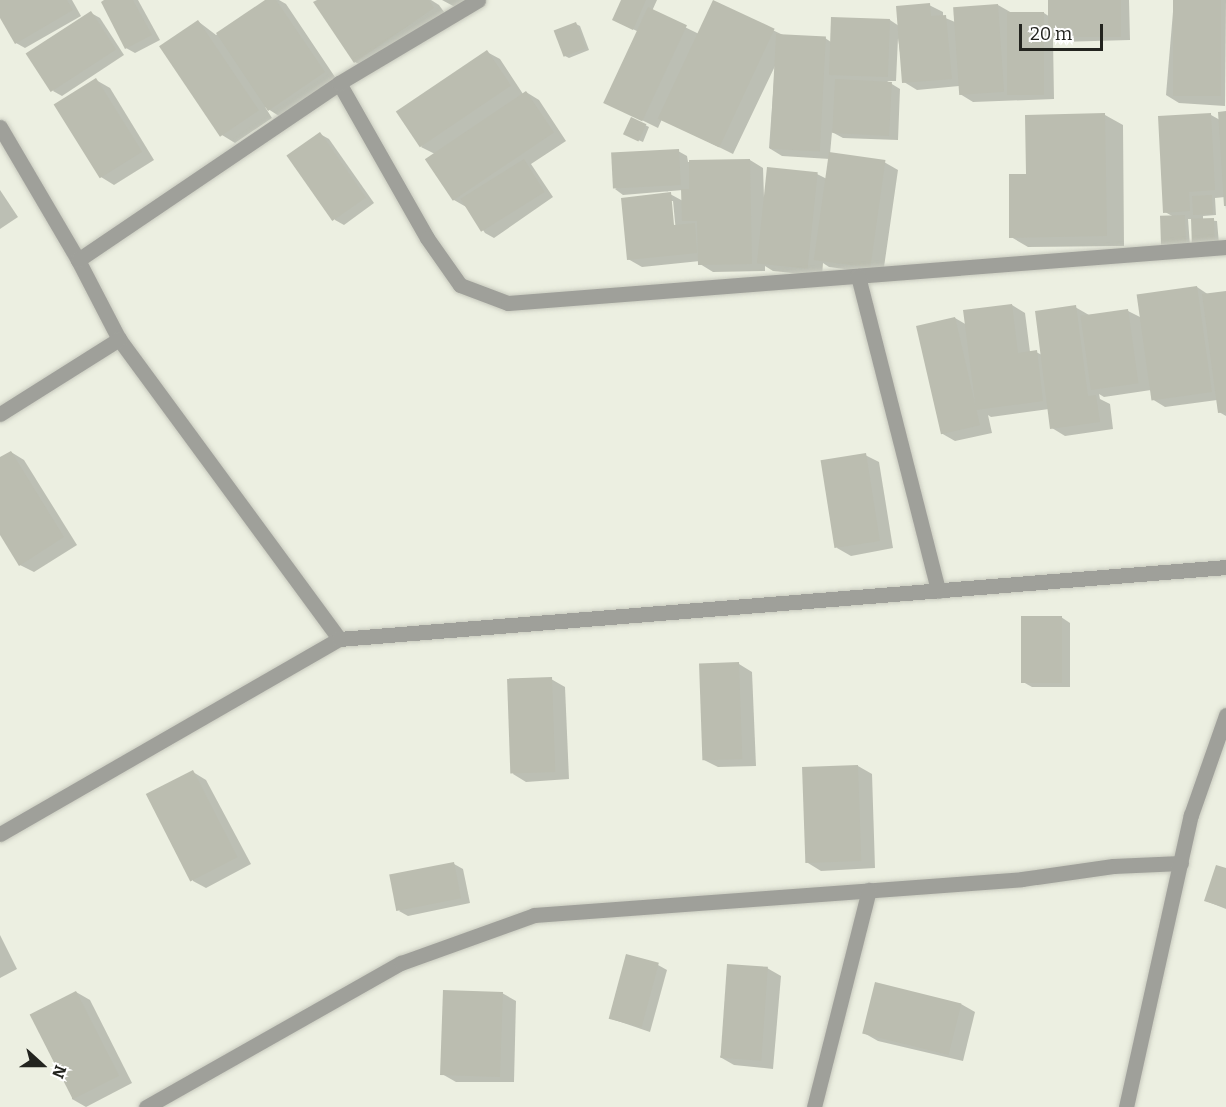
<!DOCTYPE html>
<html>
<head>
<meta charset="utf-8">
<style>
  body { margin:0 }
  #map { position:relative; width:1226px; height:1107px; overflow:hidden; background:#ecefe1; font-family:Bitter,serif }
  div>[style] { position:absolute }
  .shadow>* { inset:0; background:#0003 }
  .building>* { inset:0; background:#bbbdb0; transform-origin:0 0 }
  .roads { filter:drop-shadow(0 0 2px #c8cabe) drop-shadow(0 0 2px #c8cabe) }
  .minor>* { height:15px; margin:-7.5px; padding:0 7.5px; transform-origin:7.5px; border-radius:7.5px; background:#9fa09a }
  span { translate:-50% -50%; white-space:nowrap; text-align:center; line-height:1.15; -webkit-text-stroke:5px #fff; paint-order:stroke }
  .north { position:absolute; left:12px; top:1035px; width:60px; height:60px; -webkit-text-stroke:4px #fff; paint-order:stroke; rotate:111deg; font-size:16px; font-weight:700; line-height:24px; text-align:center; color:#23241f }
  .north::after { content:''; display:block; margin:auto; width:21px; height:27px; background:#23241f; clip-path:polygon(50% 0,100% 100%,50% 72%,0 100%) }
  .scale { position:absolute; left:1019px; top:24px; width:84px; height:27px; box-sizing:border-box; border:3px solid #23241f; border-top:0; padding-left:8px; font-size:18px; line-height:21px; white-space:nowrap; color:#23241f; -webkit-text-stroke:4px #fff; paint-order:stroke }
</style>
</head>
<body>
<div id="map">
  <div class="shadow">
    <i style="clip-path:polygon(0 0,72px 0,81px 16px,25px 48px,16px 43px,0 15px)"></i>
    <i style="clip-path:polygon(107px 0,138px 0,160px 40px,135px 53px,126px 48px)"></i>
    <i style="clip-path:polygon(268px 0,279px 0,286px 4px,337px 80px,282px 118px,265px 107px,272px 118px,235px 143px,222px 135px,162px 47px,199px 22px,216px 35px)"></i>
    <i style="clip-path:polygon(319px 0,431px 0,439px 5px,447px 16px,369px 70px,355px 62px)"></i>
    <i style="clip-path:polygon(442px 0,466px 0,455px 7px)"></i>
    <i style="clip-path:polygon(evenodd,622px 0,657px 0,652px 11px,699px 34px,714px 2px,783px 35px,825px 38px,831px 42px,890px 20px,899px 26px,929px 5px,943px 12px,943px 17px,955px 22px,998px 5px,1012px 13px,1044px 13px,1050px 17px,1050px 0,1129px 0,1130px 40px,1059px 42px,1053px 38px,1054px 99px,973px 102px,960px 94px,959px 86px,917px 90px,904px 82px,898px 38px,896px 81px,887px 81px,900px 89px,898px 140px,843px 138px,832px 132px,830px 154px,884px 162px,898px 170px,883px 274px,829px 267px,823px 263px,822px 276px,773px 271px,765px 266px,765px 271px,713px 272px,700px 264px,700px 261px,642px 267px,628px 259px,670px 194px,683px 201px,683px 190px,623px 195px,615px 189px,678px 151px,687px 156px,688px 162px,750px 160px,763px 168px,764px 198px,817px 174px,827px 179px,830px 159px,782px 156px,769px 148px,775px 66px,733px 154px,662px 119px,658px 128px,607px 103px,639px 32px,622px 24px,622px 0,670px 201px,673px 201px,676px 232px,673px 233px,670px 201px)"></i>
    <i style="clip-path:polygon(1174px 0,1226px 0,1225px 106px,1179px 103px,1166px 95px)"></i>
    <i style="clip-path:polygon(91px 13px,100px 18px,124px 55px,62px 96px,53px 91px)"></i>
    <i style="clip-path:polygon(576px 24px,580px 26px,589px 50px,569px 58px,565px 56px)"></i>
    <i style="clip-path:polygon(487px 52px,500px 59px,523px 94px,526px 92px,539px 100px,566px 141px,531px 164px,553px 197px,494px 238px,485px 233px,468px 208px,454px 200px,435px 154px,421px 147px)"></i>
    <i style="clip-path:polygon(96px 80px,110px 88px,154px 160px,114px 185px,101px 177px)"></i>
    <i style="clip-path:polygon(1226px 112px,1226px 210px,1225px 197px,1215px 198px,1216px 215px,1203px 216px,1203px 220px,1217px 221px,1219px 244px,1195px 242px,1193px 219px,1188px 219px,1190px 246px,1167px 247px,1174px 217px,1165px 212px,1211px 115px,1220px 120px)"></i>
    <i style="clip-path:polygon(1105px 115px,1123px 125px,1124px 246px,1028px 247px,1011px 237px,1028px 175px,1027px 116px)"></i>
    <i style="clip-path:polygon(645px 125px,649px 127px,643px 142px,629px 136px)"></i>
    <i style="clip-path:polygon(320px 134px,329px 139px,374px 203px,344px 225px,335px 220px)"></i>
    <i style="clip-path:polygon(0 190px,18px 217px,0 229px)"></i>
    <i style="clip-path:polygon(1197px 287px,1209px 295px,1226px 292px,1226px 416px,1219px 412px,1217px 400px,1165px 407px,1152px 399px,1151px 390px,1104px 397px,1099px 394px,1100px 399px,1110px 404px,1113px 429px,1065px 436px,1052px 428px,1049px 409px,991px 417px,988px 415px,992px 433px,955px 441px,941px 433px,955px 318px,967px 325px,1012px 305px,1025px 313px,1030px 352px,1036px 352px,1042px 355px,1075px 307px,1089px 315px,1128px 311px,1142px 318px)"></i>
    <i style="clip-path:polygon(11px 452px,24px 460px,77px 545px,34px 572px,20px 565px,0 532px,0 459px)"></i>
    <i style="clip-path:polygon(865px 455px,879px 462px,893px 548px,851px 556px,837px 548px)"></i>
    <i style="clip-path:polygon(1061px 617px,1070px 623px,1070px 687px,1032px 687px,1023px 682px)"></i>
    <i style="clip-path:polygon(739px 664px,752px 672px,756px 766px,718px 767px,704px 760px)"></i>
    <i style="clip-path:polygon(551px 679px,565px 687px,569px 779px,526px 782px,513px 774px)"></i>
    <i style="clip-path:polygon(858px 766px,872px 774px,875px 868px,821px 871px,808px 863px,804px 769px)"></i>
    <i style="clip-path:polygon(193px 772px,206px 780px,251px 864px,206px 888px,193px 881px)"></i>
    <i style="clip-path:polygon(454px 864px,463px 869px,470px 903px,408px 916px,399px 911px)"></i>
    <i style="clip-path:polygon(1226px 870px,1226px 909px,1206px 901px)"></i>
    <i style="clip-path:polygon(0 935px,17px 969px,0 978px)"></i>
    <i style="clip-path:polygon(658px 965px,667px 970px,650px 1032px,609px 1018px)"></i>
    <i style="clip-path:polygon(767px 968px,781px 976px,773px 1069px,734px 1065px,720px 1057px)"></i>
    <i style="clip-path:polygon(76px 992px,90px 1000px,132px 1083px,86px 1107px,72px 1099px)"></i>
    <i style="clip-path:polygon(502px 993px,516px 1001px,514px 1082px,456px 1082px,442px 1074px)"></i>
    <i style="clip-path:polygon(961px 1004px,975px 1012px,963px 1061px,878px 1041px,864px 1033px)"></i>
  </div>
  <div class="building">
    <i style="clip-path:polygon(0 0,67px 0,73px 10px,15px 44px,0 18px)"></i>
    <i style="clip-path:polygon(104px 0,133px 0,152px 35px,125px 49px,101px 2px)"></i>
    <i style="clip-path:polygon(265px 0,276px 0,325px 72px,268px 111px,216px 33px)"></i>
    <i style="clip-path:polygon(317px 0,429px 0,434px 8px,354px 63px,313px 2px)"></i>
    <i style="clip-path:polygon(621px 0,646px 0,633px 30px,612px 20px)"></i>
    <i style="left:713px;top:0;width:68px;height:131px;rotate:25deg"></i>
    <i style="left:1048px;top:0;width:73px;height:37px"></i>
    <i style="left:1173px;top:0;width:48px;height:96px"></i>
    <i style="clip-path:polygon(930px 3px,931px 16px,946px 15px,952px 79px,902px 83px,896px 6px)"></i>
    <i style="left:998px;top:4px;width:88px;height:45px;rotate:86deg"></i>
    <i style="left:648px;top:7px;width:43px;height:106px;rotate:25deg"></i>
    <i style="left:91px;top:11px;width:46px;height:78px;rotate:57deg"></i>
    <i style="left:1007px;top:12px;width:37px;height:83px"></i>
    <i style="left:831px;top:17px;width:59px;height:58px;rotate:2deg"></i>
    <i style="left:198px;top:20px;width:109px;height:47px;rotate:56deg"></i>
    <i style="left:576px;top:22px;width:28px;height:24px;rotate:69deg"></i>
    <i style="left:776px;top:34px;width:50px;height:115px;rotate:3deg"></i>
    <i style="left:487px;top:50px;width:43px;height:110px;rotate:56deg"></i>
    <i style="left:96px;top:78px;width:87px;height:50px;rotate:58deg"></i>
    <i style="left:835px;top:79px;width:57px;height:54px;rotate:3deg"></i>
    <i style="left:526px;top:91px;width:50px;height:122px;rotate:56deg"></i>
    <i style="clip-path:polygon(1226px 111px,1226px 206px,1224px 206px,1218px 112px)"></i>
    <i style="clip-path:polygon(1105px 113px,1107px 236px,1009px 238px,1009px 174px,1026px 174px,1025px 115px)"></i>
    <i style="clip-path:polygon(1211px 113px,1215px 190px,1189px 192px,1190px 211px,1163px 213px,1158px 116px)"></i>
    <i style="left:631px;top:117px;width:17px;height:19px;rotate:25deg"></i>
    <i style="left:320px;top:132px;width:80px;height:41px;rotate:55deg"></i>
    <i style="left:679px;top:149px;width:36px;height:68px;rotate:87deg"></i>
    <i style="left:829px;top:152px;width:57px;height:109px;rotate:8deg"></i>
    <i style="left:524px;top:159px;width:39px;height:75px;rotate:58deg"></i>
    <i style="clip-path:polygon(750px 159px,752px 264px,698px 265px,697px 221px,682px 221px,681px 189px,689px 189px,689px 160px)"></i>
    <i style="left:767px;top:167px;width:51px;height:97px;rotate:6deg"></i>
    <i style="clip-path:polygon(671px 192px,674px 225px,695px 223px,697px 253px,627px 260px,621px 198px)"></i>
    <i style="left:1212px;top:195px;width:19px;height:20px;rotate:87deg"></i>
    <i style="left:1185px;top:215px;width:29px;height:25px;rotate:88deg"></i>
    <i style="left:1214px;top:218px;width:24px;height:23px;rotate:88deg"></i>
    <i style="left:1197px;top:286px;width:107px;height:61px;rotate:82deg"></i>
    <i style="clip-path:polygon(1226px 291px,1226px 412px,1218px 413px,1202px 294px)"></i>
    <i style="clip-path:polygon(1012px 304px,1018px 353px,1037px 350px,1043px 401px,976px 410px,963px 310px)"></i>
    <i style="clip-path:polygon(1076px 305px,1088px 396px,1096px 395px,1100px 422px,1050px 429px,1035px 311px)"></i>
    <i style="left:1128px;top:309px;width:75px;height:48px;rotate:82deg"></i>
    <i style="left:955px;top:317px;width:111px;height:40px;rotate:77deg"></i>
    <i style="clip-path:polygon(11px 451px,64px 537px,19px 566px,0 535px,0 457px)"></i>
    <i style="left:866px;top:453px;width:89px;height:46px;rotate:81deg"></i>
    <i style="left:1021px;top:616px;width:41px;height:67px"></i>
    <i style="left:739px;top:662px;width:97px;height:40px;rotate:88deg"></i>
    <i style="left:552px;top:677px;width:95px;height:45px;rotate:88deg"></i>
    <i style="left:858px;top:765px;width:96px;height:56px;rotate:88deg"></i>
    <i style="left:193px;top:770px;width:98px;height:53px;rotate:63deg"></i>
    <i style="left:454px;top:862px;width:37px;height:66px;rotate:79deg"></i>
    <i style="clip-path:polygon(1216px 865px,1226px 868px,1226px 908px,1204px 901px)"></i>
    <i style="left:626px;top:954px;width:34px;height:67px;rotate:15deg"></i>
    <i style="left:727px;top:964px;width:41px;height:94px;rotate:4deg"></i>
    <i style="left:875px;top:982px;width:89px;height:53px;rotate:14deg"></i>
    <i style="left:443px;top:990px;width:60px;height:85px;rotate:2deg"></i>
    <i style="left:76px;top:991px;width:95px;height:52px;rotate:63deg"></i>
  </div>
  <div class="roads">
    <div class="minor">
      <i style="left:339px;top:83px;width:178px;rotate:60.4deg"></i>
      <i style="left:427px;top:238px;width:57px;rotate:54.9deg"></i>
      <i style="left:460px;top:285px;width:51px;rotate:20.6deg"></i>
      <i style="left:508px;top:303px;width:720px;rotate:-4.46deg"></i>
      <i style="left:0;top:127px;width:154px;rotate:59.6deg"></i>
      <i style="left:78px;top:260px;width:89px;rotate:62.6deg"></i>
      <i style="left:119px;top:339px;width:372px;rotate:53.7deg"></i>
      <i style="left:78px;top:260px;width:315px;rotate:-34.1deg"></i>
      <i style="left:339px;top:83px;width:162px;rotate:-30.8deg"></i>
      <i style="left:858px;top:276px;width:325px;rotate:75.7deg"></i>
      <i style="left:0;top:414px;width:141px;rotate:-32.2deg"></i>
      <i style="left:0;top:834px;width:391px;rotate:-29.9deg"></i>
      <i style="left:339px;top:639px;width:890px;rotate:-4.64deg"></i>
      <i style="left:146px;top:1107px;width:293px;rotate:-29.5deg"></i>
      <i style="left:401px;top:963px;width:141px;rotate:-19.8deg"></i>
      <i style="left:534px;top:915px;width:489px;rotate:-4.2deg"></i>
      <i style="left:1022px;top:879px;width:92px;rotate:-8.1deg"></i>
      <i style="left:1113px;top:866px;width:68px;rotate:-2.5deg"></i>
      <i style="left:814px;top:1107px;width:224px;rotate:-75.8deg"></i>
      <i style="left:1126px;top:1107px;width:299px;rotate:-77.5deg"></i>
      <i style="left:1191px;top:815px;width:106px;rotate:-70.7deg"></i>
    </div>
  </div>
  <div class="north">N</div>
  <div class="scale">20 m</div>
</div>
</body>
</html>
